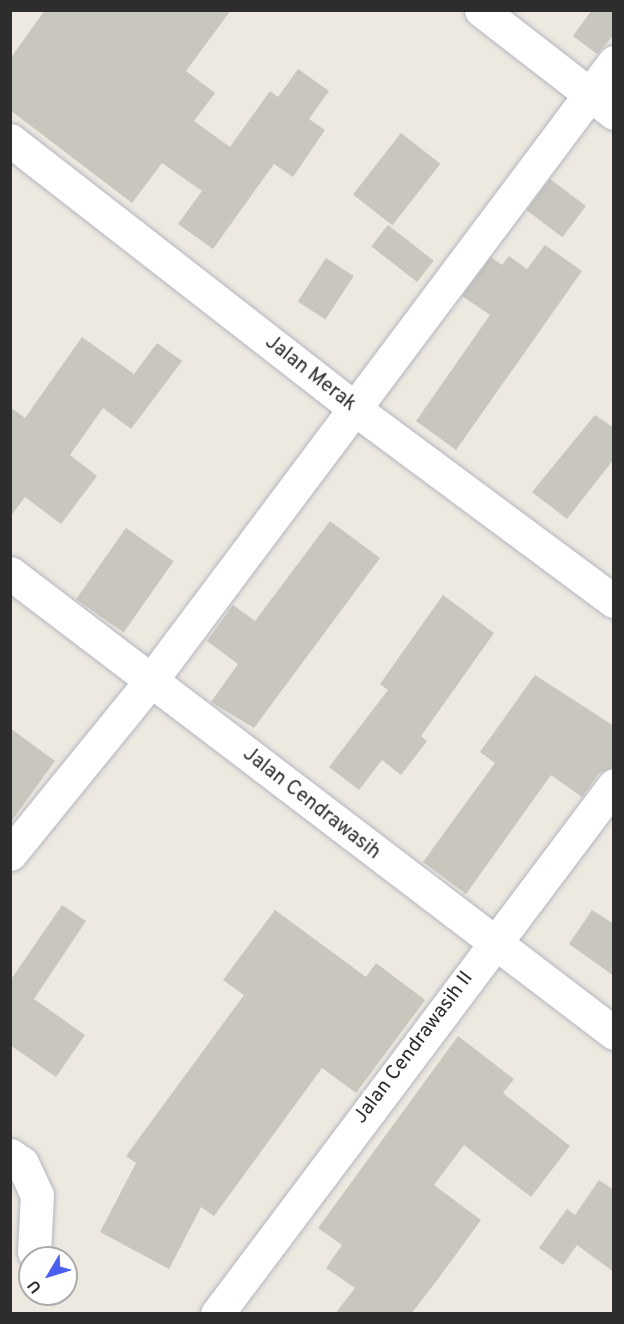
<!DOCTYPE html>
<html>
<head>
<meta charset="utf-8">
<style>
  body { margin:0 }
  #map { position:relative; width:624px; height:1324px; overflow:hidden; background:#ede8e0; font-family:Overpass,sans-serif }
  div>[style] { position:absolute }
  .building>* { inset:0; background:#c9c6be; transform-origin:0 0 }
  .roads { filter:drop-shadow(0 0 2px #b3b5bf) drop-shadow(0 0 2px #b3b5bf) }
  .minor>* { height:33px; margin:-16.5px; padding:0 16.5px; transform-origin:16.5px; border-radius:16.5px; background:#fff }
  span { translate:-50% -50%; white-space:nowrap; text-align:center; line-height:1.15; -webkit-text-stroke:6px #fff; paint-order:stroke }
  .street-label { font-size:20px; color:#2d2d2d }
  .frame { position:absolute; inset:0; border:12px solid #2d2d2d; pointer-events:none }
  .north { position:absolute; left:18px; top:1246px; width:60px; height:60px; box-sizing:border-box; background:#fff; border:2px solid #ababab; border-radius:50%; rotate:232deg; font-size:16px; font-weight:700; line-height:24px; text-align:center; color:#2d2d2d }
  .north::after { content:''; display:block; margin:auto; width:21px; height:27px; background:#4b60ef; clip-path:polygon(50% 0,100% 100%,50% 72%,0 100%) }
</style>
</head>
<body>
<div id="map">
  <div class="building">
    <i style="clip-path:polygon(45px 10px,231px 10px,186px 71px,215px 93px,194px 121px,230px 147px,270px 91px,278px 97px,298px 69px,329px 91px,309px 119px,325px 130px,293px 177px,274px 164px,213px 249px,178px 224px,202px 191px,162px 163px,132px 203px,10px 110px,10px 59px)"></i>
    <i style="clip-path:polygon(592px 10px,614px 10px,614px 35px,597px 54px,573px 36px)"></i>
    <i style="left:401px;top:133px;width:50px;height:78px;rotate:38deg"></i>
    <i style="left:550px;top:179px;width:45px;height:39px;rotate:37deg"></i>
    <i style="left:388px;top:225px;width:58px;height:27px;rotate:38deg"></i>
    <i style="clip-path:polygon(545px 245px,582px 271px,456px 450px,416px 421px,490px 315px,462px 296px,491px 257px,502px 265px,509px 256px,527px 269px)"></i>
    <i style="left:326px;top:258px;width:33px;height:52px;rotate:33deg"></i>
    <i style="clip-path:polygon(82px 337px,134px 374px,157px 343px,182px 361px,131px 429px,103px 408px,70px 455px,97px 476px,61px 524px,25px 497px,10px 517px,10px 407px,25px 418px)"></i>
    <i style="clip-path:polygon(595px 415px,614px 428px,614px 459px,567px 519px,532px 492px)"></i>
    <i style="clip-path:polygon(330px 521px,380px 558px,254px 728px,211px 702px,238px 664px,207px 641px,233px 605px,255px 621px)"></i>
    <i style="left:126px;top:528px;width:58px;height:87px;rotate:35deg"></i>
    <i style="clip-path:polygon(443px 595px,494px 633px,421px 736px,427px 741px,401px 775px,382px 760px,359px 790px,329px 767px,388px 690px,380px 684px)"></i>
    <i style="clip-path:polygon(535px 675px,614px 726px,614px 767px,599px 773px,582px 797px,551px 775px,466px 894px,423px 862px,495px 763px,480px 752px)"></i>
    <i style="clip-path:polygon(10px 728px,55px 761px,10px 823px)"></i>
    <i style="clip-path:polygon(62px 905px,86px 921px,34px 999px,85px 1035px,56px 1077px,10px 1045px,10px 981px)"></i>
    <i style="clip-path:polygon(275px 910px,366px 977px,376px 963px,425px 1000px,356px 1093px,322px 1068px,214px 1216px,201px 1207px,169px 1269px,100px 1232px,136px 1163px,126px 1156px,244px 995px,223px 980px)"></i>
    <i style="clip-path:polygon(592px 910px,614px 924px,614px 976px,569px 944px)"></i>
    <i style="clip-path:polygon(458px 1036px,514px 1079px,503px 1093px,570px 1146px,531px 1197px,464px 1145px,434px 1185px,481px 1220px,438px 1279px,411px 1314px,335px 1314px,355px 1288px,326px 1268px,342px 1245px,318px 1228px)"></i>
    <i style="clip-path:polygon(599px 1180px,614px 1190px,614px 1272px,577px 1245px,563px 1265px,539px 1248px,567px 1209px,575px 1215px)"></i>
  </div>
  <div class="roads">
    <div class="minor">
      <i style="left:481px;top:10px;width:168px;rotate:37.8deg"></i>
      <i style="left:10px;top:140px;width:437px;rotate:37.9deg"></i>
      <i style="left:355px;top:409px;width:322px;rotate:36.6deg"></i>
      <i style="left:10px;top:573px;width:759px;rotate:37.29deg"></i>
      <i style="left:10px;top:854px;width:225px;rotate:-50.9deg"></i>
      <i style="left:152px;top:679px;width:771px;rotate:-53.17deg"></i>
      <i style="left:10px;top:1155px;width:14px;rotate:34deg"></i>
      <i style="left:22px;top:1163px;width:35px;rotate:65deg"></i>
      <i style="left:37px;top:1195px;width:57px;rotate:93deg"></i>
      <i style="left:217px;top:1314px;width:661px;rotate:-53.11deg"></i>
    </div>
  </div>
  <div class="street-label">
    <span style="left:310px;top:374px;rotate:38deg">Jalan Merak</span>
    <span style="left:311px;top:804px;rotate:38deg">Jalan Cendrawasih</span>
    <span style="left:414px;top:1048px;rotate:-53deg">Jalan Cendrawasih II</span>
  </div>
  <div class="frame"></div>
  <div class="north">U</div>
</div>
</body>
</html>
